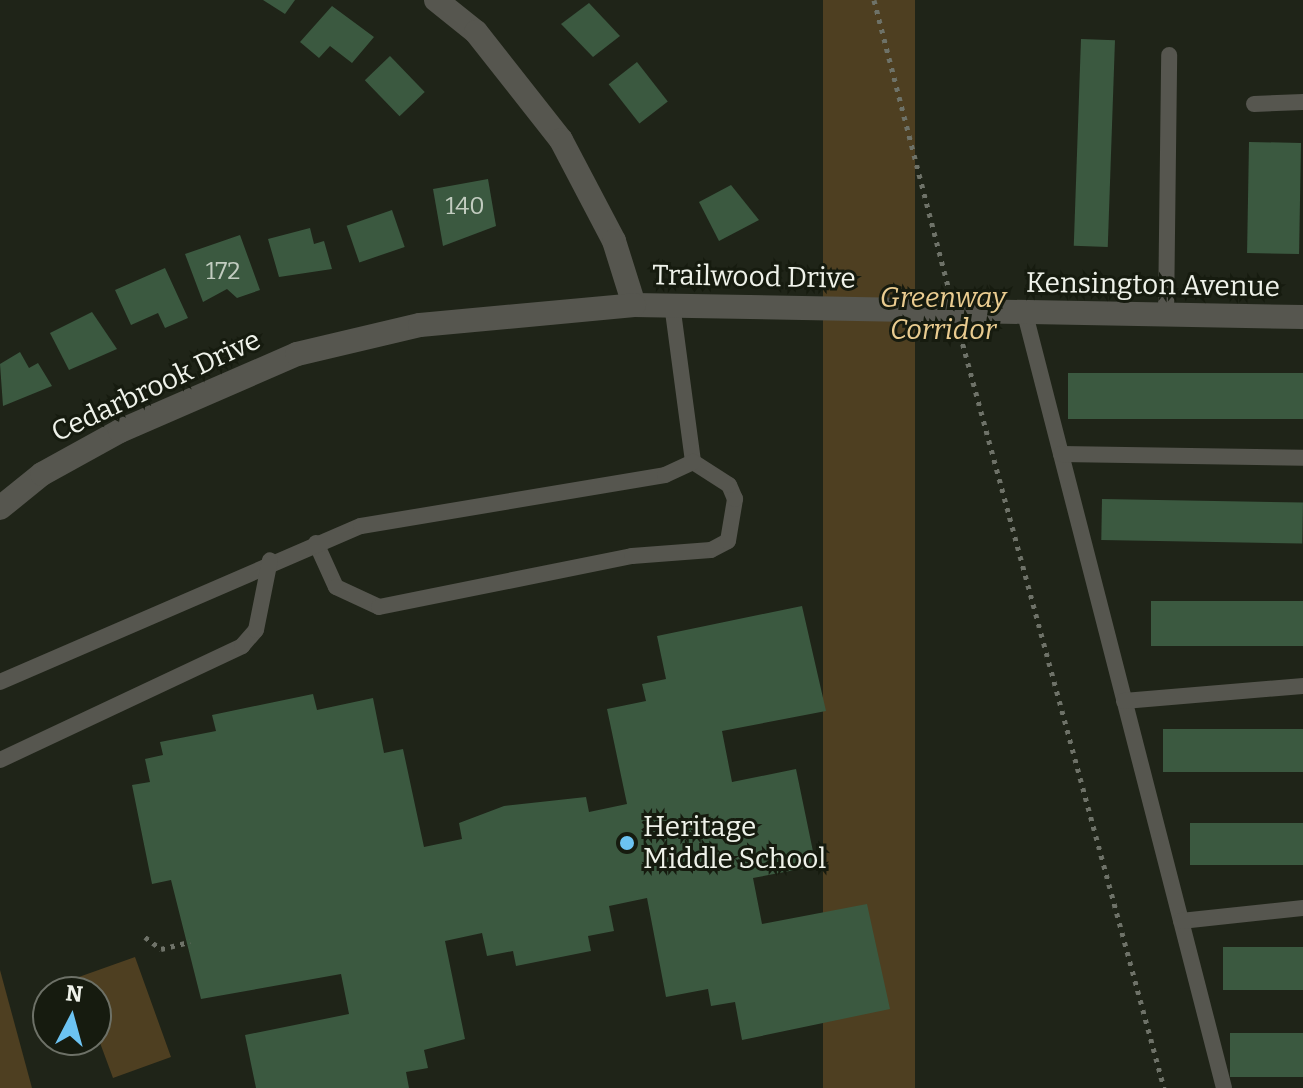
<!DOCTYPE html>
<style>
body{margin:0}
#map{position:relative;width:1303px;height:1088px;overflow:hidden;background:#1f2418;font-family:Bitter,serif}
div>[style]{position:absolute}
[style*='--x']{left:calc(var(--x)*1px);top:calc(var(--y)*1px);width:calc(var(--w)*1px);rotate:calc(var(--a)*1deg)}
.green>*{inset:0;background:#4e3f21;transform-origin:0 0}
.building>*{inset:0;background:#3b5940;transform-origin:0 0}
.path>*{height:5px;margin-top:-2.5px;transform-origin:0;background:repeating-linear-gradient(90deg,#6e7268 0 4px,transparent 0 10px)}
.service>*{height:16px;margin:-8px;padding:0 8px;transform-origin:8px;border-radius:8px;background:#56564f}
.minor>*{height:24px;margin:-12px;padding:0 12px;transform-origin:12px;border-radius:12px;background:#56564f}
.dots>*{width:22px;height:22px;translate:-50% -50%;box-sizing:border-box;border:4px solid #161b0f;border-radius:50%}
span{translate:-50% -50%;white-space:nowrap;text-align:center;line-height:1.15;-webkit-text-stroke:6px #161b0f;paint-order:stroke}
.number-label{font-size:24px;color:#c2ccc0}
.number-label span{-webkit-text-stroke-width:0}
.street-label{font-size:28px;color:#eff2ea}
.park-label{font-size:28px;color:#eacc90;font-style:italic}
.poi-label{font-size:28px;color:#eff2ea}
.left{translate:0 -50%;text-align:left}
.north{position:absolute;left:32px;top:976px;width:80px;height:80px;box-sizing:border-box;background:#161b0f;border:2px solid #6d7167;border-radius:50%;rotate:6deg;font-size:22px;font-weight:700;line-height:32px;text-align:center;color:#eff2ea}
.north::after{content:'';display:block;margin:auto;width:28px;height:36px;background:#6cc3f2;clip-path:polygon(50% 0,100% 100%,50% 72%,0 100%)}
</style>
<div id="map">
<div class="green">
<div style="left:823px;top:0;width:92px;height:1119px"></div>
<div style="clip-path:polygon(135px 957px,171px 1057px,113px 1078px,96px 1032px,96px 992px,81px 992px,76px 978px)"></div>
<div style="clip-path:polygon(0 970px,32px 1088px,0 1088px)"></div>
</div>
<div class="building">
<div style="clip-path:polygon(263px 0,295px 0,285px 14px)"></div>
<div style="clip-path:polygon(589px 3px,620px 36px,593px 57px,561px 24px)"></div>
<div style="clip-path:polygon(332px 6px,374px 37px,352px 63px,330px 46px,319px 58px,300px 42px)"></div>
<div style="left:1081px;top:39px;width:34px;height:207px;rotate:2deg"></div>
<div style="left:390px;top:56px;width:50px;height:35px;rotate:46deg"></div>
<div style="left:637px;top:62px;width:50px;height:36px;rotate:52deg"></div>
<div style="left:1249px;top:142px;width:52px;height:111px;rotate:1deg"></div>
<div style="clip-path:polygon(488px 179px,496px 226px,443px 246px,433px 189px)"></div>
<div style="clip-path:polygon(731px 185px,759px 220px,719px 241px,699px 202px)"></div>
<div style="left:392px;top:210px;width:39px;height:48px;rotate:71deg"></div>
<div style="clip-path:polygon(310px 228px,314px 244px,324px 241px,332px 269px,279px 277px,268px 239px)"></div>
<div style="clip-path:polygon(240px 235px,260px 290px,237px 298px,227px 289px,203px 302px,185px 254px)"></div>
<div style="clip-path:polygon(165px 268px,188px 318px,165px 328px,158px 313px,131px 325px,115px 290px)"></div>
<div style="clip-path:polygon(92px 312px,117px 349px,69px 370px,50px 333px)"></div>
<div style="clip-path:polygon(20px 352px,29px 368px,38px 363px,52px 386px,3px 406px,0 364px)"></div>
<div style="left:1068px;top:373px;width:235px;height:46px"></div>
<div style="left:1102px;top:499px;width:201px;height:41px;rotate:1deg"></div>
<div style="left:1303px;top:601px;width:45px;height:152px;rotate:90deg"></div>
<div style="clip-path:polygon(802px 606px,826px 711px,722px 731px,732px 782px,796px 769px,816px 866px,753px 878px,762px 924px,867px 904px,890px 1009px,742px 1040px,735px 1002px,711px 1006px,708px 989px,666px 997px,647px 898px,609px 906px,614px 931px,588px 936px,591px 951px,516px 966px,513px 951px,487px 956px,482px 933px,445px 941px,465px 1039px,424px 1050px,428px 1068px,406px 1072px,409px 1088px,256px 1088px,245px 1035px,349px 1014px,341px 974px,201px 999px,171px 880px,152px 884px,132px 785px,150px 782px,145px 759px,163px 755px,160px 742px,216px 731px,212px 715px,313px 694px,317px 710px,373px 698px,384px 753px,403px 749px,424px 847px,462px 839px,459px 823px,504px 806px,586px 797px,589px 812px,627px 804px,607px 709px,646px 701px,642px 684px,666px 679px,657px 636px)"></div>
<div style="left:1303px;top:729px;width:43px;height:140px;rotate:90deg"></div>
<div style="left:1303px;top:823px;width:42px;height:113px;rotate:90deg"></div>
<div style="left:1303px;top:947px;width:43px;height:80px;rotate:90deg"></div>
<div style="left:1303px;top:1033px;width:44px;height:73px;rotate:90deg"></div>
</div>
<div class="path">
<div style="--x:874;--y:0;--w:295;--a:75.5"></div>
<div style="--x:960;--y:334;--w:781;--a:74.86"></div>
<div style="--x:145;--y:937;--w:20;--a:37"></div>
<div style="--x:161;--y:949;--w:30;--a:-14"></div>
</div>
<div class="service">
<div style="--x:1254;--y:104;--w:49;--a:-2.3"></div>
<div style="--x:672;--y:304;--w:159;--a:82.4"></div>
<div style="--x:1025;--y:314;--w:799;--a:75.58"></div>
<div style="--x:1166;--y:316;--w:261;--a:-89.3"></div>
<div style="--x:1061;--y:454;--w:242;--a:0.9"></div>
<div style="--x:316;--y:543;--w:48;--a:65.6"></div>
<div style="--x:336;--y:587;--w:47;--a:24.9"></div>
<div style="--x:379;--y:607;--w:258;--a:-11.4"></div>
<div style="--x:632;--y:556;--w:79;--a:-4.3"></div>
<div style="--x:711;--y:550;--w:19;--a:-28"></div>
<div style="--x:728;--y:541;--w:43;--a:-80.5"></div>
<div style="--x:735;--y:499;--w:15;--a:-113"></div>
<div style="--x:729;--y:485;--w:43;--a:-147.4"></div>
<div style="--x:0;--y:682;--w:393;--a:-23.4"></div>
<div style="--x:361;--y:526;--w:308;--a:-9.5"></div>
<div style="--x:665;--y:475;--w:31;--a:-25"></div>
<div style="--x:1124;--y:701;--w:180;--a:-4.8"></div>
<div style="--x:0;--y:760;--w:268;--a:-25.2"></div>
<div style="--x:242;--y:646;--w:21;--a:-49"></div>
<div style="--x:256;--y:630;--w:71;--a:-78.7"></div>
<div style="--x:1181;--y:921;--w:123;--a:-6.1"></div>
</div>
<div class="minor">
<div style="--x:436;--y:0;--w:51;--a:38.7"></div>
<div style="--x:476;--y:32;--w:137;--a:51.8"></div>
<div style="--x:561;--y:140;--w:114;--a:62.3"></div>
<div style="--x:614;--y:241;--w:67;--a:72.6"></div>
<div style="--x:634;--y:305;--w:669;--a:1.03"></div>
<div style="--x:0;--y:508;--w:54;--a:-39"></div>
<div style="--x:42;--y:474;--w:89;--a:-28.9"></div>
<div style="--x:120;--y:431;--w:193;--a:-23.5"></div>
<div style="--x:297;--y:354;--w:126;--a:-13.3"></div>
<div style="--x:420;--y:325;--w:215;--a:-5.3"></div>
</div>
<div class="dots">
<div style="left:627px;top:843px;background:#6cc3f2"></div>
</div>
<div class="number-label">
<span style="left:465px;top:207px">140</span>
<span style="left:223px;top:272px">172</span>
</div>
<div class="street-label">
<span style="left:754px;top:277px;rotate:1deg">Trailwood Drive</span>
<span style="left:1153px;top:285px;rotate:1deg">Kensington Avenue</span>
<span style="left:156px;top:386px;rotate:-25deg">Cedarbrook Drive</span>
</div>
<div class="park-label">
<span style="left:943px;top:314px">Greenway<br>Corridor</span>
</div>
<div class="poi-label">
<span class="left" style="left:643px;top:843px">Heritage<br>Middle School</span>
</div>
<div class="north">N</div>
</div>
